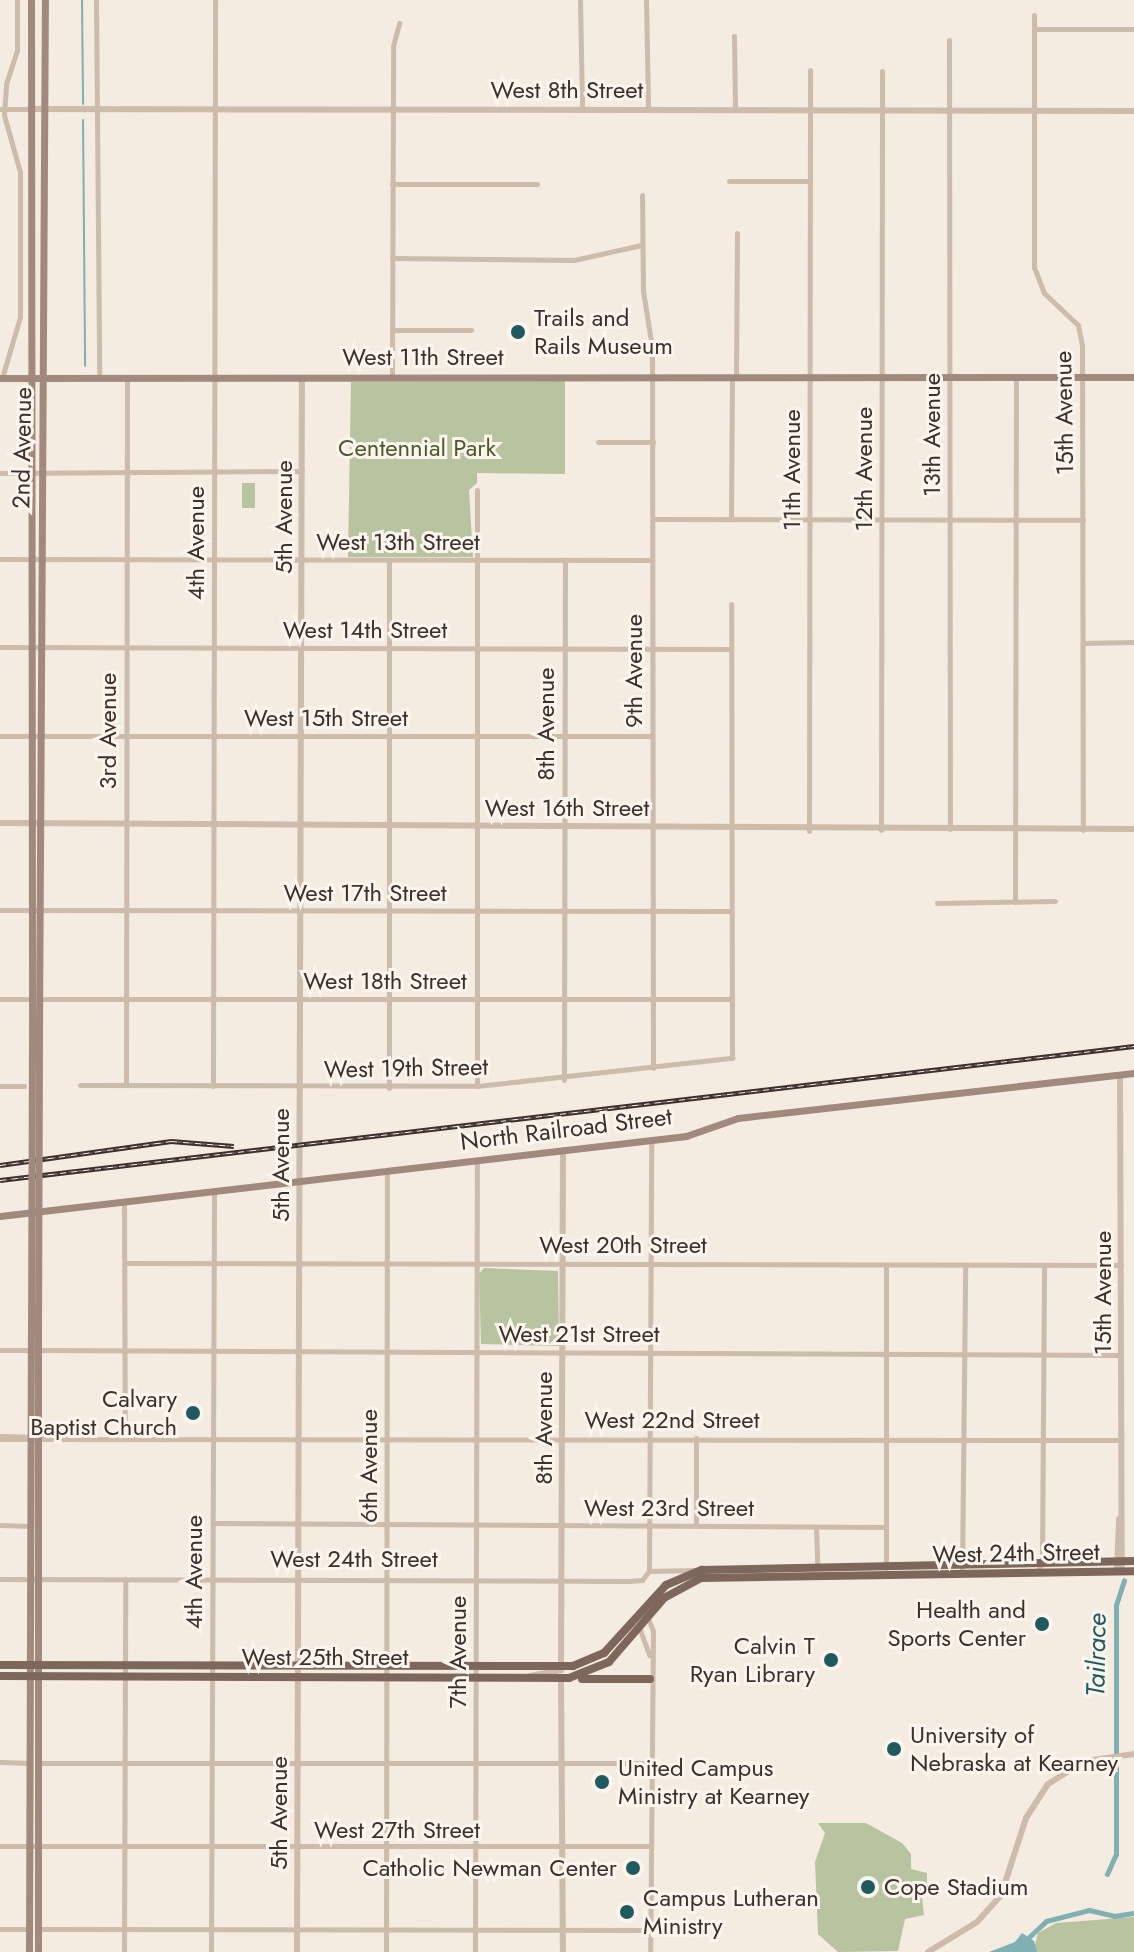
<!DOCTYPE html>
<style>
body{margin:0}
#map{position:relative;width:1134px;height:1952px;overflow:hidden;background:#f4ebe1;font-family:Jost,sans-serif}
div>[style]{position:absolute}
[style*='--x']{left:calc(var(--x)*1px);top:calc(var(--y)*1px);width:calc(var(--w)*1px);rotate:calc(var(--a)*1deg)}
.green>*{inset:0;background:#b8c4a0;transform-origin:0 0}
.water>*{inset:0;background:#7fb0b2}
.stream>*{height:2px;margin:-1px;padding:0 1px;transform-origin:1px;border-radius:1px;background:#7fb0b2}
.canal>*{height:5px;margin:-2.5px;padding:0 2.5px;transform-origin:2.5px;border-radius:2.5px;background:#7fb0b2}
.minor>*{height:5px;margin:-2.5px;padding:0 2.5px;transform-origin:2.5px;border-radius:2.5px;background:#cdbbac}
.tertiary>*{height:6px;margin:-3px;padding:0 3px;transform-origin:3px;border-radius:3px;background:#cdbbac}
.secondary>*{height:7px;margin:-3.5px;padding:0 3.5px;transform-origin:3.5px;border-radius:3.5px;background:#a18a7d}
.primary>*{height:8px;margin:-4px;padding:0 4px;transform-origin:4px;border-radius:4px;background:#7d675c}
.rail>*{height:5px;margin-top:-2.5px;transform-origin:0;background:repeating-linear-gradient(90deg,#fbf5ee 0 6px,#3b302b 0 12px);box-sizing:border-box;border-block:2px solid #3b302b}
.secondary-bridge>*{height:7px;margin:-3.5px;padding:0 3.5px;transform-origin:3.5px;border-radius:3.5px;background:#a18a7d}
.dots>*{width:22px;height:22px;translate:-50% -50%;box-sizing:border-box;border:4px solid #fbf5ee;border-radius:50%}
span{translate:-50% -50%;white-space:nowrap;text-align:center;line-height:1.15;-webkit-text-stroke:6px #fbf5ee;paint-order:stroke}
.street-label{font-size:24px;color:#3b302b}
.poi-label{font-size:24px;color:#3b302b}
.left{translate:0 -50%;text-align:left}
.right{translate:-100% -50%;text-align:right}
.park-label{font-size:24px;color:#4a5a2e}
.water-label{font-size:26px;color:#1f5a5e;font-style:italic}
</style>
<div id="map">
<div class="green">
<div style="clip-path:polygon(565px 381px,565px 474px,477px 473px,477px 483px,469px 490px,473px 557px,348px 557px,351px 382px)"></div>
<div style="left:242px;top:483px;width:13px;height:25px"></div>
<div style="clip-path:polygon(484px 1268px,558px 1271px,559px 1346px,481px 1344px,479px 1274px)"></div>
<div style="clip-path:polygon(818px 1823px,866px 1823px,902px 1843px,911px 1854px,911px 1869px,927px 1873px,927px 1887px,921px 1888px,924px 1915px,905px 1919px,898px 1951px,838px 1952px,818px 1934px,815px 1862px,825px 1833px)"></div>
<div style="clip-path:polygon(1134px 1917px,1134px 1952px,1033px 1952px,1038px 1933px,1056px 1923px)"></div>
</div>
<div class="water">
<div style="clip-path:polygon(1022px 1933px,1034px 1941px,1037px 1952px,989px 1952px,1015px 1942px)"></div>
</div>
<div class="stream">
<div style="--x:82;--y:0;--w:104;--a:89.4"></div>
<div style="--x:83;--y:120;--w:246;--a:89.5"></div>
</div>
<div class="canal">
<div style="--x:1107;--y:1874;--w:22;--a:-66"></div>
<div style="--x:1116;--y:1854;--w:249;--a:-90"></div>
<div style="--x:1116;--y:1605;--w:26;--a:-72"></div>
<div style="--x:1029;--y:1937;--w:23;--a:-43"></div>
<div style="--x:1046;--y:1921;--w:44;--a:-14.3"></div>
<div style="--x:1089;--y:1910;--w:26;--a:13"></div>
<div style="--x:1114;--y:1916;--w:20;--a:-9"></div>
</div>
<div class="minor">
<div style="--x:96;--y:0;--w:378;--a:89.5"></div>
<div style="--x:580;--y:0;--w:108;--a:88.9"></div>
<div style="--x:646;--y:0;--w:108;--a:88.9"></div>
<div style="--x:1034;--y:15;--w:252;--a:90"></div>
<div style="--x:1034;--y:267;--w:28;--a:69"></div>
<div style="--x:1044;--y:293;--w:47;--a:43.3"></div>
<div style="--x:1078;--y:325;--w:21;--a:79"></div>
<div style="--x:1082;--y:346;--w:484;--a:89.9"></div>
<div style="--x:1034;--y:29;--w:100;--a:0"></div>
<div style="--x:734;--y:36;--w:71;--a:89.2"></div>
<div style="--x:949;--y:40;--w:789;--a:89.93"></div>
<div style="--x:0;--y:109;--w:31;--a:0"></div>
<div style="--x:729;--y:181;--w:81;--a:0"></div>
<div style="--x:392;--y:184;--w:145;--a:0"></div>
<div style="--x:642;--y:195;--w:96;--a:89.4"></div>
<div style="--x:643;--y:291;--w:57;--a:80.9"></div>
<div style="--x:652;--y:347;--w:721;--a:89.92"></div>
<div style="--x:392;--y:258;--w:182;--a:0.6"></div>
<div style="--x:574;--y:260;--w:69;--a:-12.6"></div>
<div style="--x:392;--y:330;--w:79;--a:0"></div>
<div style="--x:392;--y:377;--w:331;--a:-89.8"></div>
<div style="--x:393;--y:46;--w:24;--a:-75"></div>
<div style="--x:736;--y:377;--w:144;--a:-89.6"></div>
<div style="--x:2;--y:378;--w:64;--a:-73.6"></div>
<div style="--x:20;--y:317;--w:145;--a:-90"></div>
<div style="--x:20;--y:172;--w:59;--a:-105.7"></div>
<div style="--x:4;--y:115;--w:31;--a:-86"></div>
<div style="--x:6;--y:84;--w:35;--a:-72"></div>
<div style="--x:17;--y:51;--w:51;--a:-90"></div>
<div style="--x:598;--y:442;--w:55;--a:0"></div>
<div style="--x:0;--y:473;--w:302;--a:-0.4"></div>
<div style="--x:477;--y:490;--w:596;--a:90"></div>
<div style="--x:653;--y:519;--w:430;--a:0.1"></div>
<div style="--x:731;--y:519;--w:142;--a:-89.6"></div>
<div style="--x:0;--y:559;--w:652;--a:0.09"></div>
<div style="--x:1083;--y:643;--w:51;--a:-1.1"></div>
<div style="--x:0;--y:647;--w:730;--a:0.16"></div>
<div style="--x:0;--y:736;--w:652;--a:0"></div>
<div style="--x:881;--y:830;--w:759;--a:-89.92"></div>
<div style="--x:809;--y:831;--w:761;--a:-89.92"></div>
<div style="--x:1015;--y:902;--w:525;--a:-89.89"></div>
<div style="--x:937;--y:903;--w:118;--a:-1"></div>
<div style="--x:0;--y:910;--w:731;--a:0.08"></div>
<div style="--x:0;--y:999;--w:32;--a:0"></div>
<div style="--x:39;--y:999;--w:692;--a:0"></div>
<div style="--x:564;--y:1080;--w:520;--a:-89.89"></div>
<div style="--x:80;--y:1085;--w:397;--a:0.1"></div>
<div style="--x:477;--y:1086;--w:257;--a:-6.3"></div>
<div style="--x:732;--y:1058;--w:454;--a:-90.1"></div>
<div style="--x:126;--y:1085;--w:707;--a:-89.92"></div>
<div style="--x:0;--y:1086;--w:24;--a:0"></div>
<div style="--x:213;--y:1086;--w:1086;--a:-89.89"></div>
<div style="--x:389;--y:1088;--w:528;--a:-90"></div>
<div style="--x:124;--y:1203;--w:235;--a:89.8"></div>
<div style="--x:125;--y:1263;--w:996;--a:0.12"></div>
<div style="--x:0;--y:1350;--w:31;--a:0"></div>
<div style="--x:38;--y:1350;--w:1082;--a:0.26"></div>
<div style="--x:0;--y:1436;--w:78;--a:1.5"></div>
<div style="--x:0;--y:1439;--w:1120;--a:0.05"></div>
<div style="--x:213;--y:1523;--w:673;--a:0.34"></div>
<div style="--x:0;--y:1525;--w:31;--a:2"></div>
<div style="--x:696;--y:1525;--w:87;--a:-90"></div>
<div style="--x:816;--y:1527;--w:38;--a:88"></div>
<div style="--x:886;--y:1568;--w:303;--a:-90"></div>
<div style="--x:649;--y:1571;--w:431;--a:-89.7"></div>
<div style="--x:649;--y:1571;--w:47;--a:-1.2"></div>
<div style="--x:1037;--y:1572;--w:10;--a:-61"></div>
<div style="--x:1042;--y:1563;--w:298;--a:-89.6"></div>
<div style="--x:962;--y:1573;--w:308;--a:-89.4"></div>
<div style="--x:0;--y:1579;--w:629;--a:0.18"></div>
<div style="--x:629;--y:1581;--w:13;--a:-4"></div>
<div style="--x:642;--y:1580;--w:11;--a:-52"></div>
<div style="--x:647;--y:1616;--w:16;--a:68"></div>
<div style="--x:653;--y:1631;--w:321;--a:90.5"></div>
<div style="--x:639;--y:1627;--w:30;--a:70"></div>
<div style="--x:0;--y:1762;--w:30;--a:2"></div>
<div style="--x:39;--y:1763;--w:610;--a:0"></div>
<div style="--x:0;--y:1846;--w:650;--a:0"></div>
<div style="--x:0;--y:1929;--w:29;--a:0"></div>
<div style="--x:38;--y:1929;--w:612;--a:0.09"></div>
<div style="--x:124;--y:1952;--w:373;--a:-89.8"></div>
<div style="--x:211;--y:1952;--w:761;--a:-89.77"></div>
<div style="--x:386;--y:1952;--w:781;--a:-89.93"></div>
<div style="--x:475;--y:1952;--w:792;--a:-89.86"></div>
</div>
<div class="tertiary">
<div style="--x:32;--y:109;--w:1102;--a:0.1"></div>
<div style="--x:0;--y:823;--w:1134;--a:0.3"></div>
<div style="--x:1120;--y:1075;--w:496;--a:89.8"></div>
<div style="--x:1117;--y:1572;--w:53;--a:-87.8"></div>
<div style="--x:530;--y:1676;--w:32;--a:-11"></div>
<div style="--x:561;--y:1670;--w:520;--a:-89.78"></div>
<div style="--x:561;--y:1678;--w:274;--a:89.6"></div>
<div style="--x:297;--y:1952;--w:1574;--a:-89.82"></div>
<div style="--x:928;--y:1952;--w:57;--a:-31.5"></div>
<div style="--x:977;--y:1922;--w:36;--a:-48"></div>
<div style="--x:1001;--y:1895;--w:81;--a:-72"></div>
<div style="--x:1026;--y:1818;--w:40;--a:-57.1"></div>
<div style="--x:1048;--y:1784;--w:44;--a:-31.9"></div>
<div style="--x:1085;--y:1761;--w:49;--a:-8.1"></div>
</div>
<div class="secondary">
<div style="--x:31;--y:0;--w:1030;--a:89.94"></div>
<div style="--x:0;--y:378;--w:1134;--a:-0.05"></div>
<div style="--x:39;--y:1030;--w:1030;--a:-89.67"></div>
<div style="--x:0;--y:1216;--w:691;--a:-6.65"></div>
<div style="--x:686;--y:1136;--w:55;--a:-19.1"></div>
<div style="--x:738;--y:1118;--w:399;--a:-6.5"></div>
<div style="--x:29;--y:1952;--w:621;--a:-89.82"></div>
<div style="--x:38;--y:1952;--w:621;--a:-90"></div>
</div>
<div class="primary">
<div style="--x:0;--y:1665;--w:573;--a:0.1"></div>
<div style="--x:573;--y:1666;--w:34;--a:-23"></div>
<div style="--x:604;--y:1653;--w:92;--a:-47.6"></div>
<div style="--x:666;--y:1585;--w:39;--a:-23"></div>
<div style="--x:702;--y:1570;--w:432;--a:-1.2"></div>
<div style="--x:0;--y:1676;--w:569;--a:0.2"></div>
<div style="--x:569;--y:1678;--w:43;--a:-21.8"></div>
<div style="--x:609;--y:1662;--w:84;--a:-49.3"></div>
<div style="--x:664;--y:1598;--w:42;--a:-28.4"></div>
<div style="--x:701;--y:1578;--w:433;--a:-0.9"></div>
<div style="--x:582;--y:1679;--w:68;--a:0"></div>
</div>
<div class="rail">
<div style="--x:0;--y:1165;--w:173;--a:-8"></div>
<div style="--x:171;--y:1141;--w:63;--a:4.5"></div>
<div style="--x:0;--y:1180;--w:1142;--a:-6.74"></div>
</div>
<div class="secondary-bridge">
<div style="--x:31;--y:1331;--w:301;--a:-89.8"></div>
<div style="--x:38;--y:1331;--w:301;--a:-89.8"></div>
</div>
<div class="dots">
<div style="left:518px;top:332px;background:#1f5a5e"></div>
<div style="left:193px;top:1413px;background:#1f5a5e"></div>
<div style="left:1042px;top:1624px;background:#1f5a5e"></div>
<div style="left:831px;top:1660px;background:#1f5a5e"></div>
<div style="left:894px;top:1749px;background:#1f5a5e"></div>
<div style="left:602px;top:1782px;background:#1f5a5e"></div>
<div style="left:633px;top:1868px;background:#1f5a5e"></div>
<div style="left:868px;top:1887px;background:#1f5a5e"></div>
<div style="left:627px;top:1912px;background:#1f5a5e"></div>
</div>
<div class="street-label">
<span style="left:567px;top:90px">West 8th Street</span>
<span style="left:423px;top:357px">West 11th Street</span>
<span style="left:1064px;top:413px;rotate:-91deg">15th Avenue</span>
<span style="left:932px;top:435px;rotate:-90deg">13th Avenue</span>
<span style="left:22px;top:448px;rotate:-89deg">2nd Avenue</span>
<span style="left:864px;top:469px;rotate:-90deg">12th Avenue</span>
<span style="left:792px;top:470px;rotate:-90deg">11th Avenue</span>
<span style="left:284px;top:517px;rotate:-90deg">5th Avenue</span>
<span style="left:398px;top:542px">West 13th Street</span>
<span style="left:196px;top:543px;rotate:-90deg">4th Avenue</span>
<span style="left:365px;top:630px">West 14th Street</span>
<span style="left:634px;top:671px;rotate:-90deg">9th Avenue</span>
<span style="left:326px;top:718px">West 15th Street</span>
<span style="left:546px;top:724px;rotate:-90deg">8th Avenue</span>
<span style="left:108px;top:731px;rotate:-90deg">3rd Avenue</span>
<span style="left:567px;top:808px">West 16th Street</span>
<span style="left:365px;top:893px">West 17th Street</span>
<span style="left:385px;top:981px">West 18th Street</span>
<span style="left:406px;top:1068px;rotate:-1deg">West 19th Street</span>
<span style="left:566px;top:1129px;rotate:-7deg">North Railroad Street</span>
<span style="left:281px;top:1165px;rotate:-90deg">5th Avenue</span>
<span style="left:623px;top:1245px">West 20th Street</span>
<span style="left:1103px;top:1293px;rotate:-90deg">15th Avenue</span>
<span style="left:579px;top:1334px">West 21st Street</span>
<span style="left:672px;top:1420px">West 22nd Street</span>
<span style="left:544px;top:1428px;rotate:-90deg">8th Avenue</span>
<span style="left:369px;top:1466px;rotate:-90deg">6th Avenue</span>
<span style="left:669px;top:1508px">West 23rd Street</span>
<span style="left:1016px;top:1553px;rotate:-1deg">West 24th Street</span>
<span style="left:354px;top:1559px">West 24th Street</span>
<span style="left:194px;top:1572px;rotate:-90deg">4th Avenue</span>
<span style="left:458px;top:1652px;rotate:-90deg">7th Avenue</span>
<span style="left:325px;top:1657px">West 25th Street</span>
<span style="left:279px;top:1813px;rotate:-90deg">5th Avenue</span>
<span style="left:397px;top:1830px">West 27th Street</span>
</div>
<div class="poi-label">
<span class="left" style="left:534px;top:332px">Trails and<br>Rails Museum</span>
<span class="right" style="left:177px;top:1413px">Calvary<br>Baptist Church</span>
<span class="right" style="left:1026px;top:1624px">Health and<br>Sports Center</span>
<span class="right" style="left:815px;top:1660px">Calvin T<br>Ryan Library</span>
<span class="left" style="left:910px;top:1749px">University of<br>Nebraska at Kearney</span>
<span class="left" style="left:618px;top:1782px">United Campus<br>Ministry at Kearney</span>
<span class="right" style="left:617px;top:1868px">Catholic Newman Center</span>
<span class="left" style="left:884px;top:1887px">Cope Stadium</span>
<span class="left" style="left:643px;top:1912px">Campus Lutheran<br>Ministry</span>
</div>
<div class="park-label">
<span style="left:417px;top:448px">Centennial Park</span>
</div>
<div class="water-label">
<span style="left:1097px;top:1655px;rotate:-89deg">Tailrace</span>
</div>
</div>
